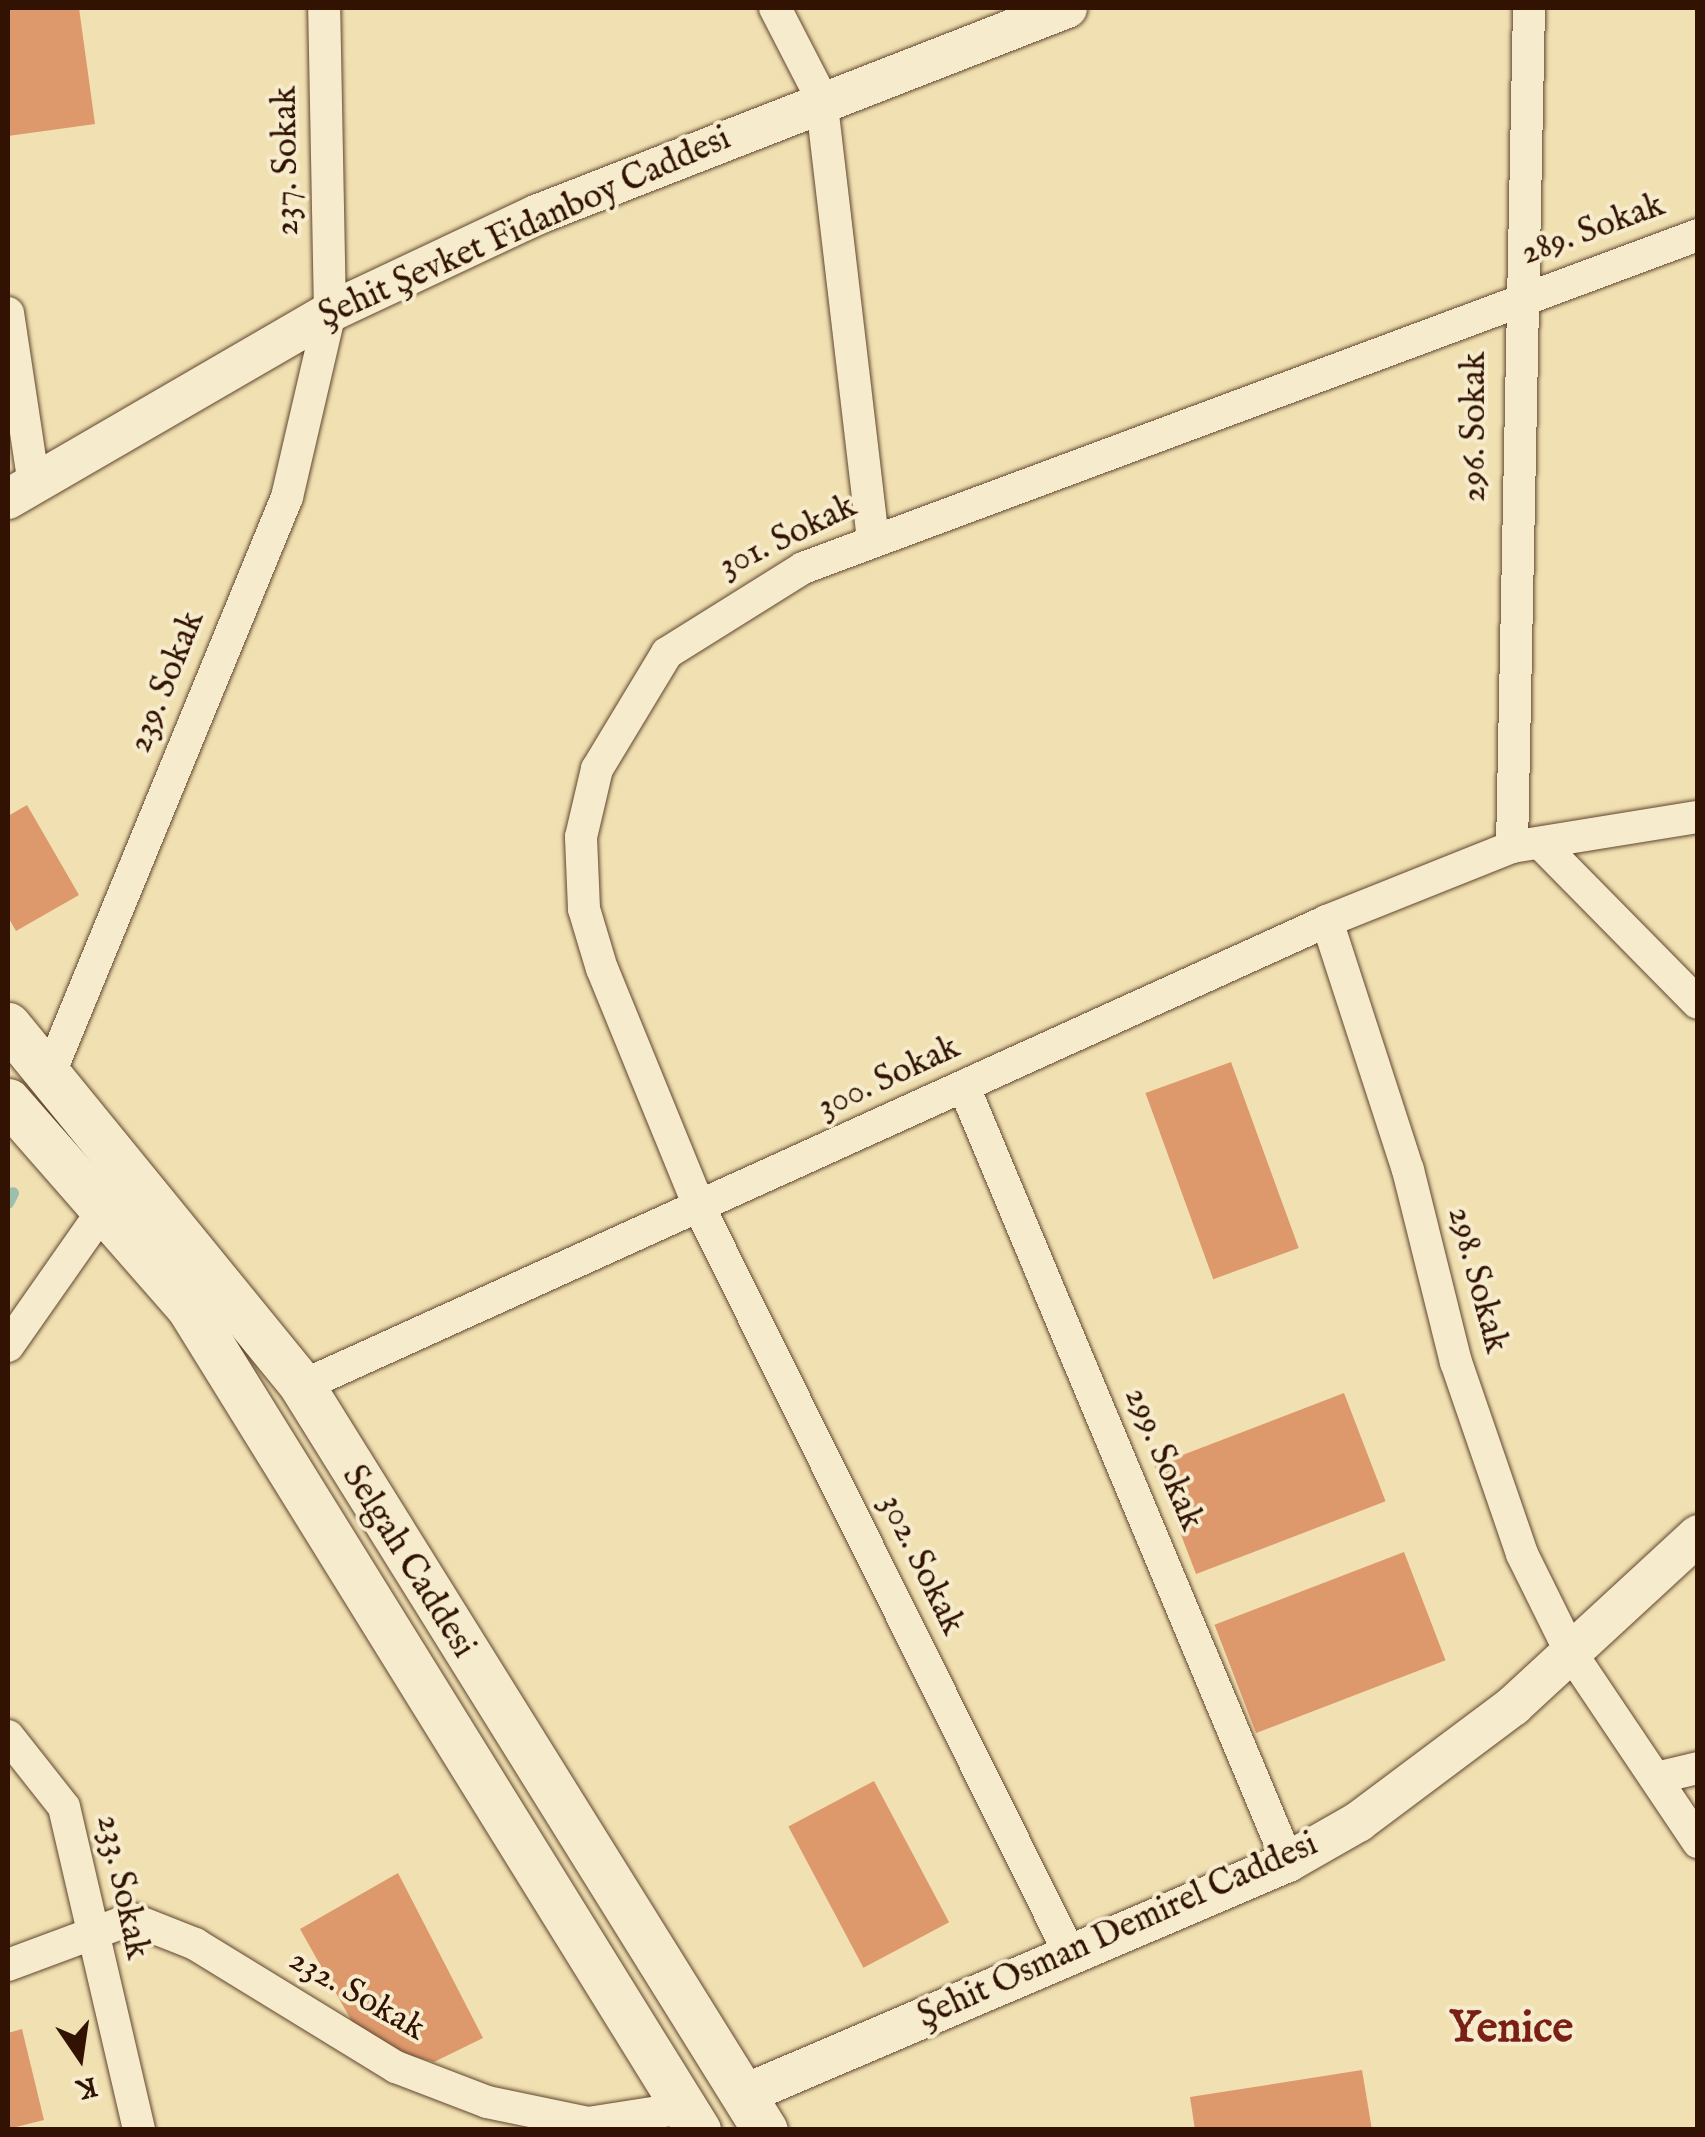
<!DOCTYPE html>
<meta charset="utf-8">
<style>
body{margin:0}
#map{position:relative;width:1705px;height:2137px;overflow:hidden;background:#f1e1b2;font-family:"IM FELL English",serif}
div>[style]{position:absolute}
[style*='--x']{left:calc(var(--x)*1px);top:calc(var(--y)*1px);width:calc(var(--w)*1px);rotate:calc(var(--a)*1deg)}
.stream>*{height:12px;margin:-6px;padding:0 6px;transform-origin:6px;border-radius:6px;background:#9bbead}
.building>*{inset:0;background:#dd986c;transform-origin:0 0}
.roads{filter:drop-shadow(0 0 2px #61462f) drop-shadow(0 0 2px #61462f)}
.minor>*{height:32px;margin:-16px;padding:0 16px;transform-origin:16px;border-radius:16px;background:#f6eccd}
.tertiary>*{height:40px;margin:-20px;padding:0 20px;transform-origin:20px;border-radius:20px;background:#f6eccd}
.secondary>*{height:45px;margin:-22.5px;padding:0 22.5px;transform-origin:22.5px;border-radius:22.5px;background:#f6eccd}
span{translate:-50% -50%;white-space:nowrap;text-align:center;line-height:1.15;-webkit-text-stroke:8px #f6eccd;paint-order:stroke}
.street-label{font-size:35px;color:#311203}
.district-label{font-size:45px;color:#7a1f14;font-weight:700}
.frame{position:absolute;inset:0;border:10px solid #311203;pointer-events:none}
.north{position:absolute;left:30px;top:2007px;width:100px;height:100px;-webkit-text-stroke:8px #f6eccd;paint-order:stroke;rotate:167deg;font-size:28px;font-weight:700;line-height:40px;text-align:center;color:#311203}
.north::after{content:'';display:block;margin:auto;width:35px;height:45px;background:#311203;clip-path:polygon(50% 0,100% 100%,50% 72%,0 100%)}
</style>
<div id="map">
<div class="stream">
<div style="--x:8;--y:1203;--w:11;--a:-63"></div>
</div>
<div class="building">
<div style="clip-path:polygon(8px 8px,79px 8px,95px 124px,8px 136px)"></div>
<div style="clip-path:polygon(27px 805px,79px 895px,16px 931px,8px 917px,8px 816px)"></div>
<div style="left:1231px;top:1062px;width:198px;height:91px;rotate:70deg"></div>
<div style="left:1344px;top:1393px;width:116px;height:203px;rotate:69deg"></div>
<div style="left:1404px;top:1552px;width:116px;height:203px;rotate:69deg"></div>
<div style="left:874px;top:1781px;width:160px;height:97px;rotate:62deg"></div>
<div style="clip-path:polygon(398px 1873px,483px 2038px,434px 2062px,364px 2043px,300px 1929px)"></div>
<div style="clip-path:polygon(22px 2029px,44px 2120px,8px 2129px,8px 2033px)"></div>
<div style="clip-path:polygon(1362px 2070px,1372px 2130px,1195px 2130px,1190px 2097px)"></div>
</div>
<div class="roads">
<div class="minor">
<div style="--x:775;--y:8;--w:100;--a:62.7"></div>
<div style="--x:821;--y:97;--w:444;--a:83.3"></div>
<div style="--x:8;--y:313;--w:173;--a:81.4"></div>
<div style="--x:1541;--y:844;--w:223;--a:45.4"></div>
<div style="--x:1512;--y:847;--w:839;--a:-88.84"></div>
<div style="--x:1327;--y:921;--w:262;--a:72"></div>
<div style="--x:1408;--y:1170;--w:198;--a:76"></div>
<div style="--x:1456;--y:1362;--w:203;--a:71"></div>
<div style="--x:1522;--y:1554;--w:110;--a:63.7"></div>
<div style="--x:1571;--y:1653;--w:228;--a:56.1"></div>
<div style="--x:50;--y:1073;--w:623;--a:-67.63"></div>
<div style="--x:287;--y:497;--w:190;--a:-76.9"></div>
<div style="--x:330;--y:312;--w:304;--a:-91.1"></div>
<div style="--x:964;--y:1087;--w:840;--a:67.31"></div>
<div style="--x:8;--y:1346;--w:167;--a:-55"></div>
<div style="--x:302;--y:1386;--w:1126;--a:-24.4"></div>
<div style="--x:1327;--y:921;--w:199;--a:-21.8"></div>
<div style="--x:1512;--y:847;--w:188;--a:-9.2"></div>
<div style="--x:8;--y:1736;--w:90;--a:51.7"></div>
<div style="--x:64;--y:1807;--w:332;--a:76.9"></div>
<div style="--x:1656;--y:1778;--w:43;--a:-13.4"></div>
<div style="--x:1070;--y:1954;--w:830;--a:-116.41"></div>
<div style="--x:701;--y:1211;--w:261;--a:-112.2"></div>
<div style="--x:602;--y:969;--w:63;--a:-106.7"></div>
<div style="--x:584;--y:909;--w:72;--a:-92.4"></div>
<div style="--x:581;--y:837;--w:70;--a:-76.8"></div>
<div style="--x:597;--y:769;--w:135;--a:-58.9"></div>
<div style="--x:667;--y:653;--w:160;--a:-32"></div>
<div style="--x:803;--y:568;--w:955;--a:-20.41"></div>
<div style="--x:8;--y:1965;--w:132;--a:-20.4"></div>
<div style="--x:132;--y:1919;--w:68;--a:21.6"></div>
<div style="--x:195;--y:1944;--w:236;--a:31.5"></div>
<div style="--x:396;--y:2067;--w:97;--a:21"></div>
<div style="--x:487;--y:2102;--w:103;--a:11.7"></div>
<div style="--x:588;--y:2123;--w:97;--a:-8.9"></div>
</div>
<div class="tertiary">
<div style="--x:8;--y:499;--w:372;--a:-30.1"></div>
<div style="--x:330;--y:312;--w:228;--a:-25.2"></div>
<div style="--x:536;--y:215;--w:570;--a:-21.3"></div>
<div style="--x:743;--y:2095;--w:593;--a:-23.15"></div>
<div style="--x:1288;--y:1862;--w:81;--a:-29.7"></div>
<div style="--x:1358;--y:1822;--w:194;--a:-36.8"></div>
<div style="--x:1513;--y:1706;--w:252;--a:-42.7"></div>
</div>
<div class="secondary">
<div style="--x:8;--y:1025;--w:466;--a:50.8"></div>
<div style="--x:302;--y:1386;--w:876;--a:58.11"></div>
<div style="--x:8;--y:1101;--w:275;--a:48.8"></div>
<div style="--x:189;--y:1308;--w:967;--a:58.23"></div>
</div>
</div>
<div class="street-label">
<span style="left:287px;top:161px;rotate:-91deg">237. Sokak</span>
<span style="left:525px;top:228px;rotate:-24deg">Şehit Şevket Fidanboy Caddesi</span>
<span style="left:1593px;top:230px;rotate:-20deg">289. Sokak</span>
<span style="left:1475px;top:427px;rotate:-90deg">296. Sokak</span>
<span style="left:788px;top:537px;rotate:-26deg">301. Sokak</span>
<span style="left:167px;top:682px;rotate:-68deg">239. Sokak</span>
<span style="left:889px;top:1078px;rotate:-25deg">300. Sokak</span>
<span style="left:1477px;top:1280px;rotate:75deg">298. Sokak</span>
<span style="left:1163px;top:1459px;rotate:67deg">299. Sokak</span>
<span style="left:408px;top:1562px;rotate:58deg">Selgah Caddesi</span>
<span style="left:921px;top:1565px;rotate:64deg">302. Sokak</span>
<span style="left:122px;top:1887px;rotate:78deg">233. Sokak</span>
<span style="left:1118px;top:1931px;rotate:-24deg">Şehit Osman Demirel Caddesi</span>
<span style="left:357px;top:1995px;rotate:30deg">232. Sokak</span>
</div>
<div class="district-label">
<span style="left:1511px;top:2029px">Yenice</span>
</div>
<div class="frame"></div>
<div class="north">K</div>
</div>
